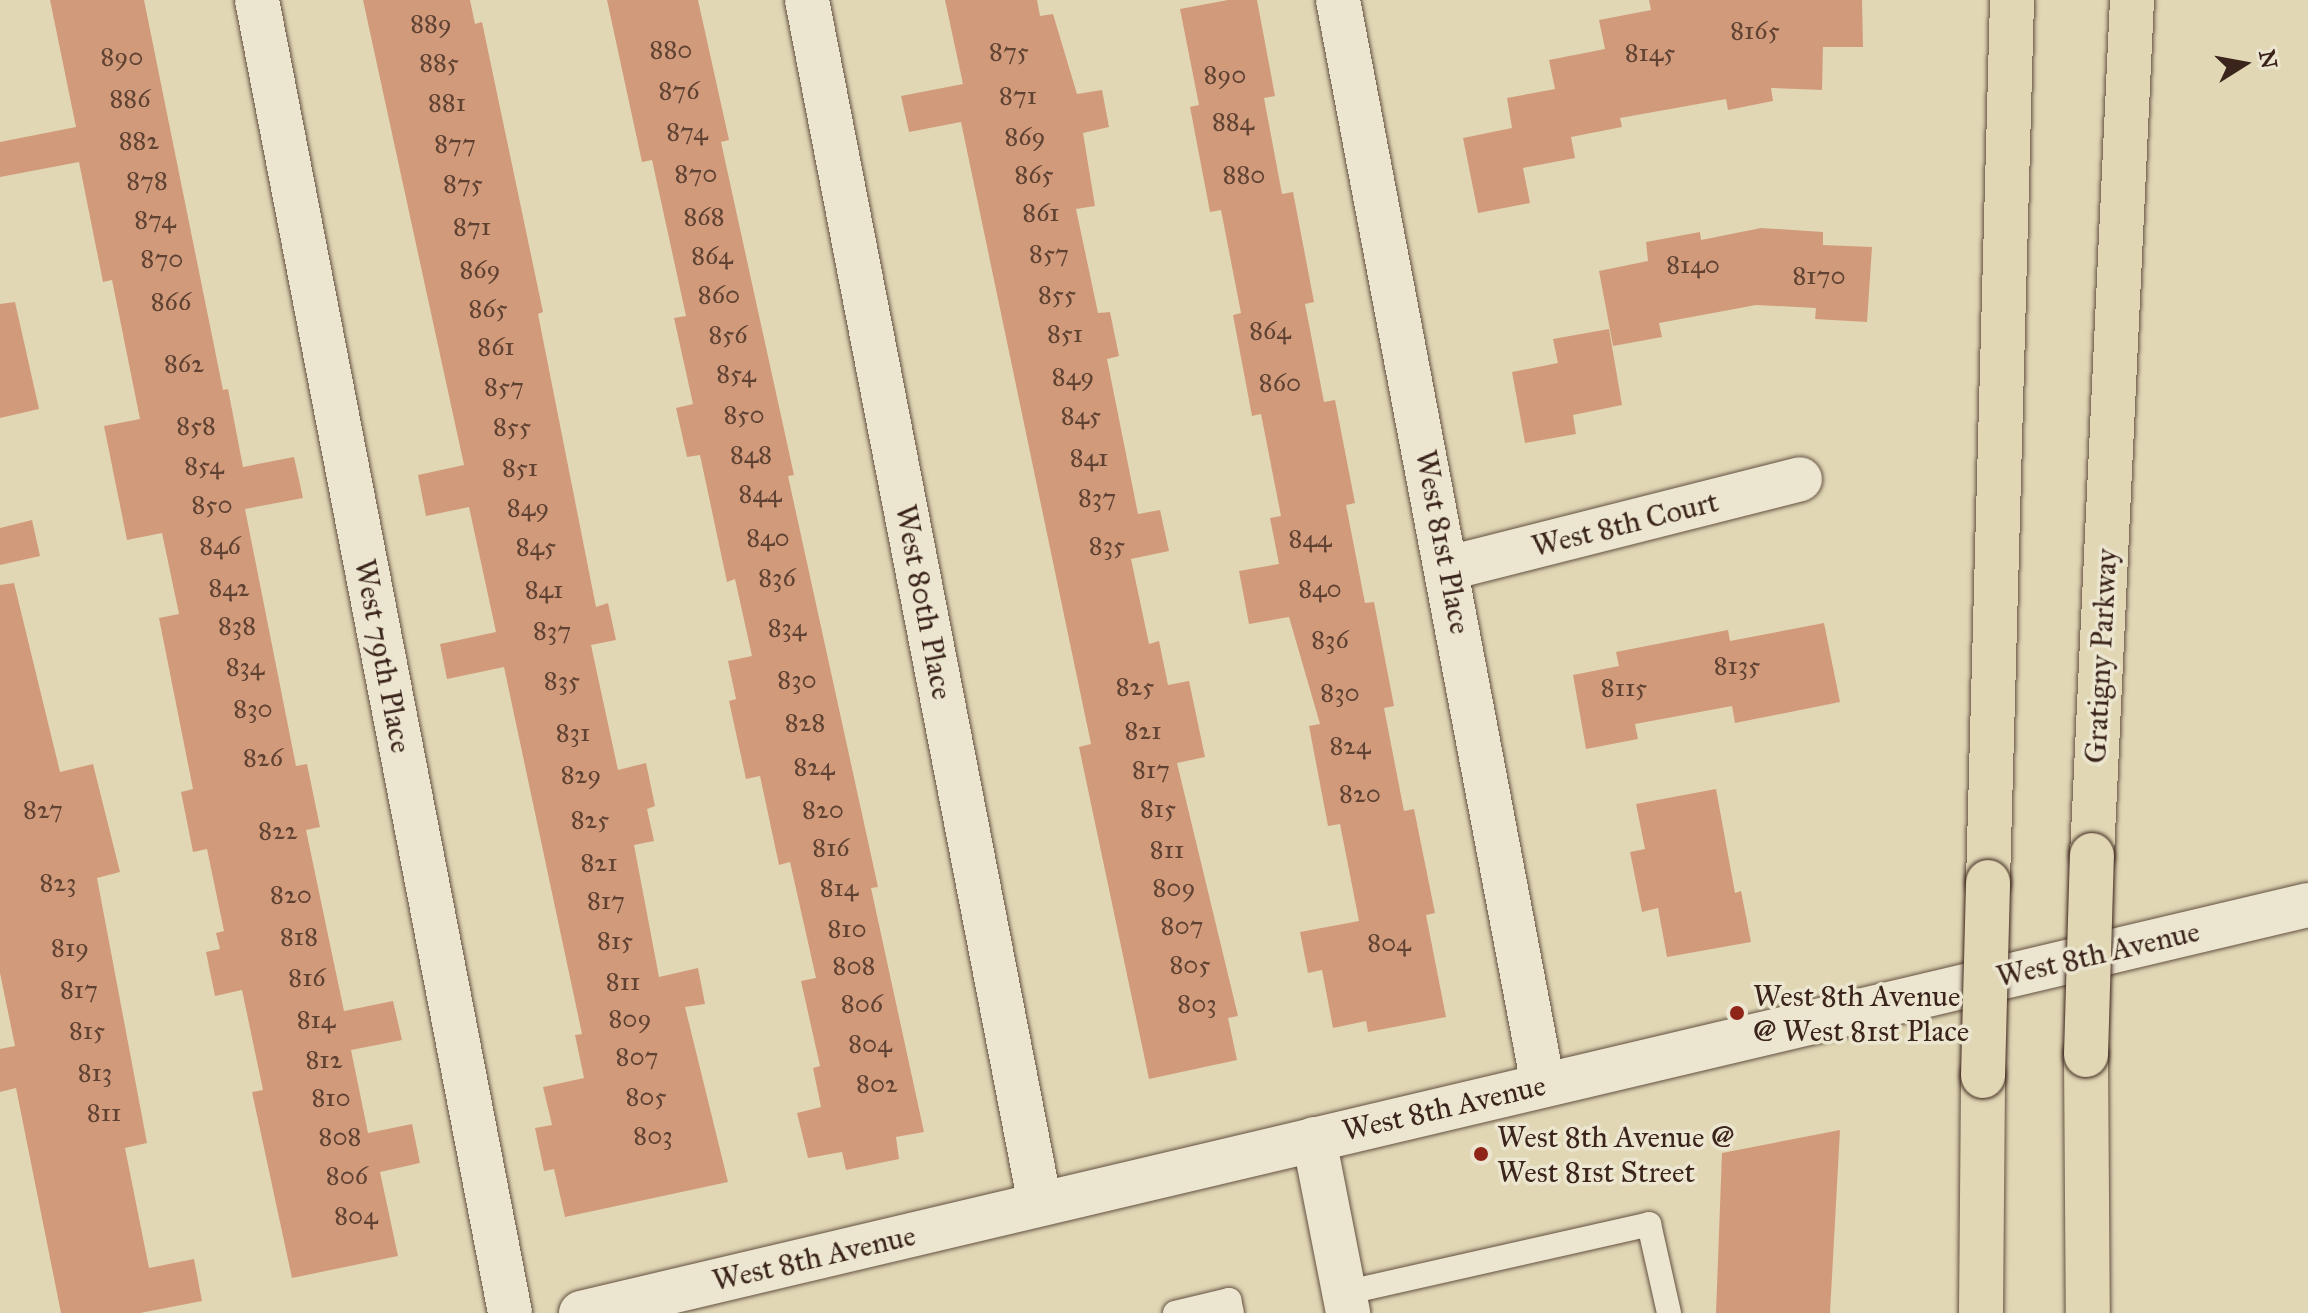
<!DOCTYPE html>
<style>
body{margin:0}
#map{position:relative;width:2308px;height:1313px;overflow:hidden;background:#e1d7b5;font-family:"IM FELL Great Primer",serif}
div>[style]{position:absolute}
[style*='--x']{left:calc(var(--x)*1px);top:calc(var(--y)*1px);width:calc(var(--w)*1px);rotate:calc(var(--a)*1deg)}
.building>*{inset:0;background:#d19b7b}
.roads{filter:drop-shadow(0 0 2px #645142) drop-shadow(0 0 2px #645142)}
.service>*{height:24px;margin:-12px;padding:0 12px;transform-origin:12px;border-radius:12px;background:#ece5cf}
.minor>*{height:44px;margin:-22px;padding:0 22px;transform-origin:22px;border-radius:22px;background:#ece5cf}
.tertiary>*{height:44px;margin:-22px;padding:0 22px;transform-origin:22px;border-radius:22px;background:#ece5cf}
.motorway>*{height:44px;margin:-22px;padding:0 22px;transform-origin:22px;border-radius:22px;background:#e1d7b5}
.bridges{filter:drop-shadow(0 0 2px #3b241b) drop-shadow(0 0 2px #3b241b)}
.motorway-bridge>*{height:44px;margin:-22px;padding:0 22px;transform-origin:22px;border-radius:22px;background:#e1d7b5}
.dots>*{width:22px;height:22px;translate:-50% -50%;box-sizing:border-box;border:4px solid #ece5cf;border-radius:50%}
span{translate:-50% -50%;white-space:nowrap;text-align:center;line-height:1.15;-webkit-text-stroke:7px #ece5cf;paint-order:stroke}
.number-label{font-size:26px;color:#604233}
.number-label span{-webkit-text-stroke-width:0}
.street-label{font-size:30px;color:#3b241b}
.poi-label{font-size:30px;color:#3b241b}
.left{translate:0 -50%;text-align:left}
.north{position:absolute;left:2204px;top:24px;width:80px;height:80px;-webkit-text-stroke:6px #ece5cf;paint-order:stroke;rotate:79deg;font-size:22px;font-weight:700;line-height:32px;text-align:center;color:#3b241b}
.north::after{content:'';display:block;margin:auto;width:28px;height:36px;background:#3b241b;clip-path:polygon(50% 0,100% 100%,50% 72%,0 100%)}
</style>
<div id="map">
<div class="building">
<div style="clip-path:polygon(50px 0,144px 0,223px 390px,228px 389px,243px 467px,294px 457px,303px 498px,245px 509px,296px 766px,307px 764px,320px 827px,306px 830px,344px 1011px,393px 1001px,402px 1040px,351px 1050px,368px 1133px,412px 1124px,420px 1163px,380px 1172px,398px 1256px,292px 1278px,252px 1092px,263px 1090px,242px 990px,215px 996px,206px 952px,220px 949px,216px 933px,224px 931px,207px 849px,193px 852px,181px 792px,193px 789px,159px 618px,179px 614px,162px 533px,127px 540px,104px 426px,140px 419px,112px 280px,103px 282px,79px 162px,0 177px,0 142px,76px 127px)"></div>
<div style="clip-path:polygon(363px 0,470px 0,475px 24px,482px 22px,543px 312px,538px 314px,596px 607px,608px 603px,616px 640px,591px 645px,618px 770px,646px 763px,655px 806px,647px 809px,654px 841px,634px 845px,659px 977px,698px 968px,705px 1004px,685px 1007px,728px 1182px,565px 1217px,554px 1169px,544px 1171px,535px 1128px,552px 1125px,543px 1087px,584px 1078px,575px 1035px,582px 1034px,504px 667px,447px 679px,440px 644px,496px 632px,469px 507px,426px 516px,418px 475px,464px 465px)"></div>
<div style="clip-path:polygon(607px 0,698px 0,729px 140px,721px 142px,794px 475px,788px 476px,878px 887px,871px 888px,924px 1132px,896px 1137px,899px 1159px,846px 1170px,842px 1152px,808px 1158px,797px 1113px,821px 1107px,813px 1068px,820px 1066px,801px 981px,816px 978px,790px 862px,779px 865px,760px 776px,746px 779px,729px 701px,736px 699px,728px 661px,752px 656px,735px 579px,727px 582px,700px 455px,687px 457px,676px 408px,693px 404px,674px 318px,686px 316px,652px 160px,642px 162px)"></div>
<div style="clip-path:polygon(945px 0,1037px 0,1040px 16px,1053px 14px,1077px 94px,1102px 90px,1109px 127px,1083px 133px,1095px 206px,1076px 209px,1098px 313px,1110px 312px,1119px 356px,1107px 359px,1138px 514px,1160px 510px,1169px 551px,1131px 559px,1149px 644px,1159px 641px,1168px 685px,1189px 681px,1205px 757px,1177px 763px,1238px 1016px,1228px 1018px,1237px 1060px,1149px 1079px,1079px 747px,1091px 744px,961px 122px,909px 132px,901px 96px,963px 84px)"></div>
<div style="clip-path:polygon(1228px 0,1257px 0,1275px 96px,1264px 98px,1282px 194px,1293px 192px,1314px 302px,1305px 304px,1324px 402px,1335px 400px,1355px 503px,1346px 505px,1365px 603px,1374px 602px,1394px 706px,1384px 708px,1404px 811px,1414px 809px,1435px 913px,1426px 915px,1446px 1017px,1368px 1032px,1366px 1021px,1333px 1028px,1322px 970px,1308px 973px,1300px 932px,1359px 921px,1340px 824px,1328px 826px,1309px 726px,1320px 724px,1289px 617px,1249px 624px,1239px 571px,1279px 564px,1270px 518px,1281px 516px,1261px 414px,1252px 416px,1233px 315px,1241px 313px,1221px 210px,1210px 212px,1190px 107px,1199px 105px,1180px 9px)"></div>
<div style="clip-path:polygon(1649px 0,1862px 0,1863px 47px,1823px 47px,1822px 90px,1771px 88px,1773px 101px,1728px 110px,1726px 99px,1620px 118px,1622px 127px,1571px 137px,1575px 158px,1523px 168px,1530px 203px,1478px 213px,1463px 138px,1512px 128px,1507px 98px,1555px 89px,1549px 60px,1605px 49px,1599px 20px,1651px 10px)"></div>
<div style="clip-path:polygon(1761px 228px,1823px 232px,1823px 245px,1872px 247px,1867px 322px,1815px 319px,1816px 308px,1756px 305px,1659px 323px,1662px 337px,1613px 346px,1599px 271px,1648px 261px,1646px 242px,1700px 232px,1701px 240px)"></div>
<div style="clip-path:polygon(15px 302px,39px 409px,0 418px,0 304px)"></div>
<div style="clip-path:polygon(1609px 329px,1622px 405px,1573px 415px,1576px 434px,1525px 443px,1512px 372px,1558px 363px,1553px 339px)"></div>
<div style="clip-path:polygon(32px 520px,40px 556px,0 565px,0 528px)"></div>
<div style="clip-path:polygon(14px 583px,60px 772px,93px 764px,120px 872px,97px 878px,147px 1143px,125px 1148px,149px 1268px,194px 1259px,202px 1301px,140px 1313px,61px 1313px,16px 1088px,0 1092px,0 1049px,15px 1046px,0 973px,0 585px)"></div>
<div style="clip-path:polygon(1824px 623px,1840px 702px,1735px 723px,1732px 706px,1635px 724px,1638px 739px,1586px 749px,1573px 675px,1619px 666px,1616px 652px,1728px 630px,1730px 641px)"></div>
<div style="clip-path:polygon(1716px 789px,1735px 893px,1741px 891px,1751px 942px,1667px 957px,1658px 908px,1642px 912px,1630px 852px,1645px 849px,1636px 804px)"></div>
<div style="clip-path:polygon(1840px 1130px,1830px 1313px,1716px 1313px,1722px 1153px)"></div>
</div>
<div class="roads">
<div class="service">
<div style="--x:1344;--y:1293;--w:313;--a:-12.7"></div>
<div style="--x:1649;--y:1224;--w:91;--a:77.3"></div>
<div style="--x:1175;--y:1313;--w:56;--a:-13.5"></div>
<div style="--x:1229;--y:1300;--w:13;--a:77"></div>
</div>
<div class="minor">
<div style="--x:257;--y:0;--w:1337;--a:79.09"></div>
<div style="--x:807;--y:0;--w:1226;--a:79.05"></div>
<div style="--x:1338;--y:0;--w:1104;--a:79.3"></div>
<div style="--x:1449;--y:568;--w:362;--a:-14.2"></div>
</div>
<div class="tertiary">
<div style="--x:1314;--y:1139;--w:177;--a:78.9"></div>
<div style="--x:581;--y:1313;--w:1775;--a:-13.29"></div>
</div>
<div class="motorway">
<div style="--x:2092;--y:855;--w:856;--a:-87.32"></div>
<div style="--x:1988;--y:882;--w:882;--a:-88.44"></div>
<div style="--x:2086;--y:1055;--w:258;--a:89.6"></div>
<div style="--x:1981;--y:1313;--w:237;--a:-89.5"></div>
</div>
</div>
<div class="bridges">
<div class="motorway-bridge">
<div style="--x:2086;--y:1055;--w:200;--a:-88.3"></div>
<div style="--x:1983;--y:1076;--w:194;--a:-88.5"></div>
</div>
</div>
<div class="dots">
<div style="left:1737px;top:1013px;background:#8f2418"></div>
<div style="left:1481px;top:1154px;background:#8f2418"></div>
</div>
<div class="number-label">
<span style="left:431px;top:24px">889</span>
<span style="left:1755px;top:31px">8165</span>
<span style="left:671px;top:50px">880</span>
<span style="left:1009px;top:52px">875</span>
<span style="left:1650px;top:53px">8145</span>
<span style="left:122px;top:57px">890</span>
<span style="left:439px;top:63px">885</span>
<span style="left:1225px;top:75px">890</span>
<span style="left:679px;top:91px">876</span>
<span style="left:1018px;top:96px">871</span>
<span style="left:130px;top:99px">886</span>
<span style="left:447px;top:103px">881</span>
<span style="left:1233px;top:122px">884</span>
<span style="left:687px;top:132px">874</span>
<span style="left:1025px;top:137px">869</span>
<span style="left:139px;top:141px">882</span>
<span style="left:455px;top:144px">877</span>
<span style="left:696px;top:174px">870</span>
<span style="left:1034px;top:175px">865</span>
<span style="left:1244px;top:175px">880</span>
<span style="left:147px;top:181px">878</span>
<span style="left:463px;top:184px">875</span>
<span style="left:1041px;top:213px">861</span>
<span style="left:704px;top:217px">868</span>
<span style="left:155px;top:220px">874</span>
<span style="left:472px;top:227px">871</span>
<span style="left:1049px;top:254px">857</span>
<span style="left:712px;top:256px">864</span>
<span style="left:162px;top:259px">870</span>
<span style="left:1693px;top:265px">8140</span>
<span style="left:480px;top:270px">869</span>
<span style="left:1819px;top:276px">8170</span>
<span style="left:719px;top:295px">860</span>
<span style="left:1057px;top:295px">855</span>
<span style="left:171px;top:302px">866</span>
<span style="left:488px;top:309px">865</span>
<span style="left:1270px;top:331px">864</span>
<span style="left:1065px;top:334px">851</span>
<span style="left:728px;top:335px">856</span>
<span style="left:496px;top:347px">861</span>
<span style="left:184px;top:364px">862</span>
<span style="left:736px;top:374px">854</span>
<span style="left:1073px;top:377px">849</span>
<span style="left:1280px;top:383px">860</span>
<span style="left:504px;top:387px">857</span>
<span style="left:744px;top:415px">850</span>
<span style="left:1081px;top:416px">845</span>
<span style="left:196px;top:426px">858</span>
<span style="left:512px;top:427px">855</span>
<span style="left:751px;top:455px">848</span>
<span style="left:1089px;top:458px">841</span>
<span style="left:204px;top:466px">854</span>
<span style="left:520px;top:468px">851</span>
<span style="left:760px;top:494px">844</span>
<span style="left:1097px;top:498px">837</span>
<span style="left:212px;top:505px">850</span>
<span style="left:528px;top:508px">849</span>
<span style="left:768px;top:538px">840</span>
<span style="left:1310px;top:539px">844</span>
<span style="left:220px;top:546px">846</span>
<span style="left:1107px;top:546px">835</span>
<span style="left:536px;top:547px">845</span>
<span style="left:777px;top:578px">836</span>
<span style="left:229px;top:588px">842</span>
<span style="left:1320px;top:589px">840</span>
<span style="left:544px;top:590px">841</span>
<span style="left:237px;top:626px">838</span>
<span style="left:787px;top:628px">834</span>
<span style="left:552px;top:631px">837</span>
<span style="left:1330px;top:640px">836</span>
<span style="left:1737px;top:666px">8135</span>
<span style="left:245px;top:667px">834</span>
<span style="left:797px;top:680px">830</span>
<span style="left:562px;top:681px">835</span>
<span style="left:1135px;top:687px">825</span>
<span style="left:1624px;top:688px">8115</span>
<span style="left:1340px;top:693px">830</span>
<span style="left:253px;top:709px">830</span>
<span style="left:805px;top:723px">828</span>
<span style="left:1143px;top:731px">821</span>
<span style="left:573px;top:733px">831</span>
<span style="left:1350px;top:746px">824</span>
<span style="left:263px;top:758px">826</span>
<span style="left:814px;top:767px">824</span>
<span style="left:1151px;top:770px">817</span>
<span style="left:581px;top:775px">829</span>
<span style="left:1360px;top:794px">820</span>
<span style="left:1158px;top:809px">815</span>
<span style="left:43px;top:810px">827</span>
<span style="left:823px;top:810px">820</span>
<span style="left:590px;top:820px">825</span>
<span style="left:278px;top:831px">822</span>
<span style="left:831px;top:848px">816</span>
<span style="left:1167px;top:850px">811</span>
<span style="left:599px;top:863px">821</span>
<span style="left:58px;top:883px">823</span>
<span style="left:839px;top:888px">814</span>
<span style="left:1174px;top:888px">809</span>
<span style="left:291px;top:895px">820</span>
<span style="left:606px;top:901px">817</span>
<span style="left:1182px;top:926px">807</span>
<span style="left:847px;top:929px">810</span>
<span style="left:299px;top:937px">818</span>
<span style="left:615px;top:941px">815</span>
<span style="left:1389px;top:943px">804</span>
<span style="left:70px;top:948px">819</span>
<span style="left:1190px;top:965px">805</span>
<span style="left:854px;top:966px">808</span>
<span style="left:307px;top:978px">816</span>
<span style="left:623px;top:982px">811</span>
<span style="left:79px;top:990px">817</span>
<span style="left:862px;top:1004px">806</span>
<span style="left:1197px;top:1004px">803</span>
<span style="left:630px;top:1019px">809</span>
<span style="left:316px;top:1020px">814</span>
<span style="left:87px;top:1031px">815</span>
<span style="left:870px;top:1044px">804</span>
<span style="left:637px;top:1057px">807</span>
<span style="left:324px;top:1060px">812</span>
<span style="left:95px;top:1073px">813</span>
<span style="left:877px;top:1084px">802</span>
<span style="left:646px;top:1097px">805</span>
<span style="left:331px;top:1098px">810</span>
<span style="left:104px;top:1113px">811</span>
<span style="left:653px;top:1136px">803</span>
<span style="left:340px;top:1137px">808</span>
<span style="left:347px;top:1176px">806</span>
<span style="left:356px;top:1216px">804</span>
</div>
<div class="street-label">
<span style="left:1625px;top:524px;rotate:-14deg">West 8th Court</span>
<span style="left:1443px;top:542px;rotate:79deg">West 81st Place</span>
<span style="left:924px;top:602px;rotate:79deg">West 80th Place</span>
<span style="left:383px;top:656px;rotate:79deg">West 79th Place</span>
<span style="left:2101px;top:656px;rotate:-87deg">Gratigny Parkway</span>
<span style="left:2098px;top:954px;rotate:-13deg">West 8th Avenue</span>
<span style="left:1444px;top:1108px;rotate:-13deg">West 8th Avenue</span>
<span style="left:814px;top:1258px;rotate:-13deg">West 8th Avenue</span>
</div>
<div class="poi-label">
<span class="left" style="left:1753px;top:1013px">West 8th Avenue<br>@ West 81st Place</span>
<span class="left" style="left:1497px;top:1154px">West 8th Avenue @<br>West 81st Street</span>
</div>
<div class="north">N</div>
</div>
